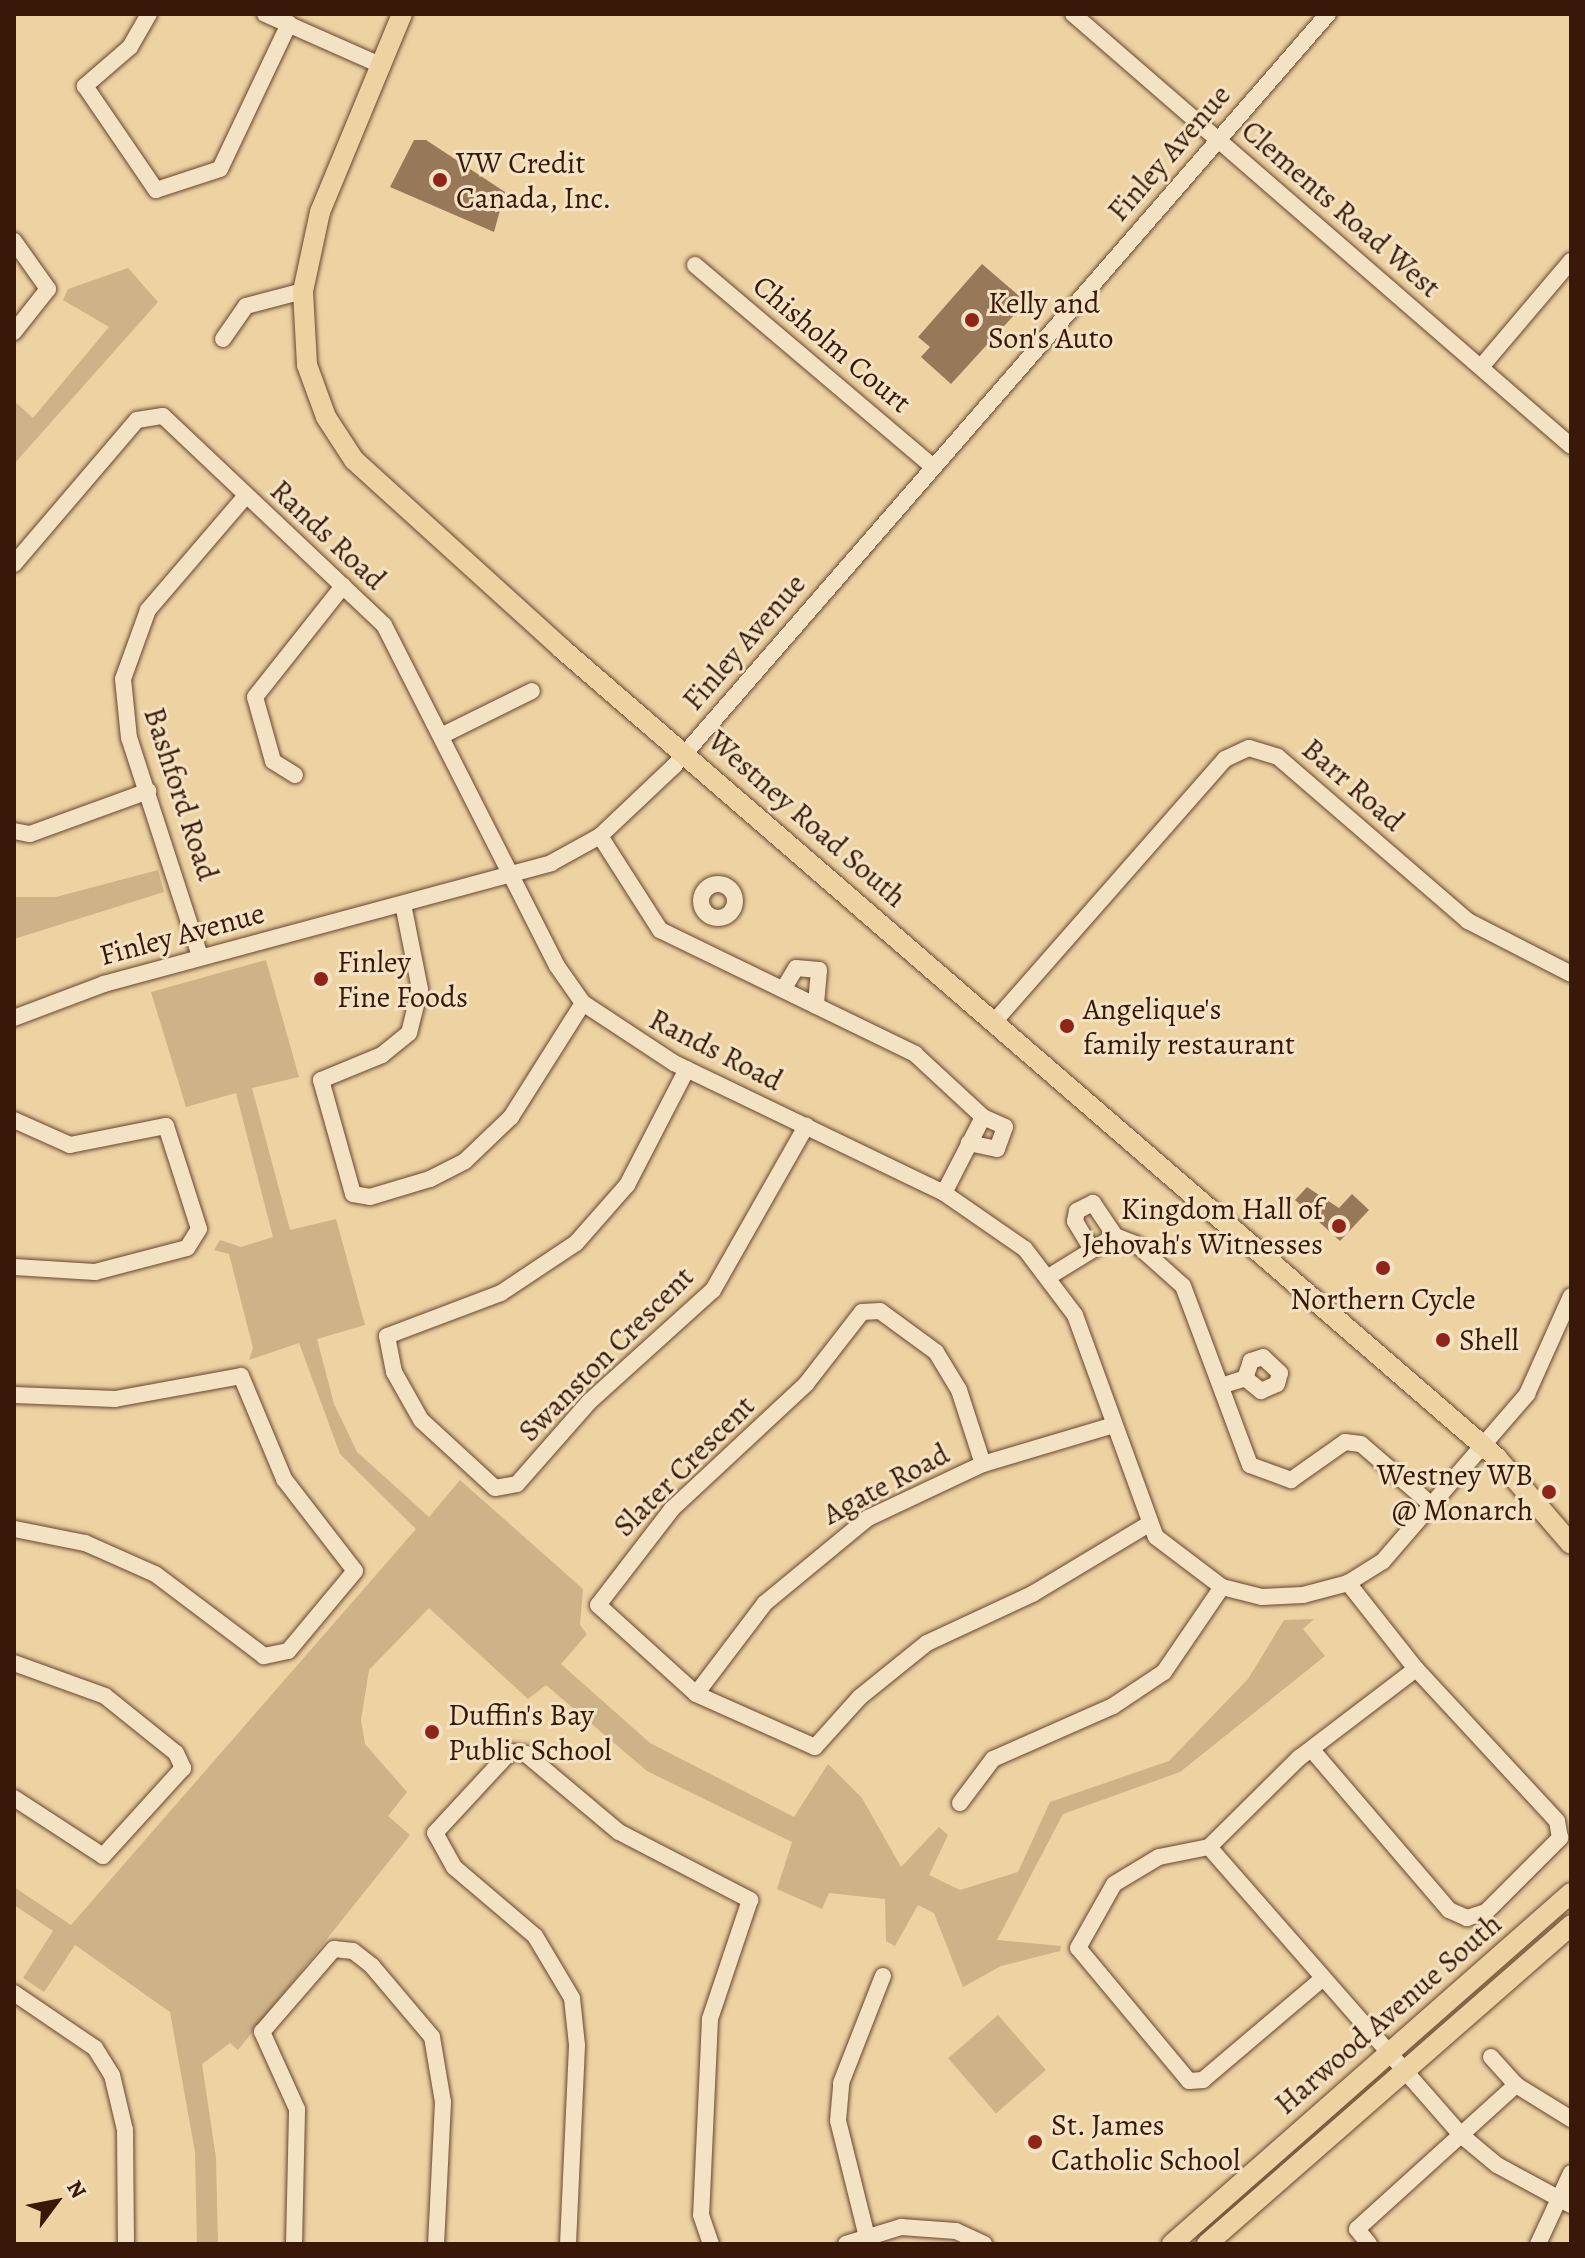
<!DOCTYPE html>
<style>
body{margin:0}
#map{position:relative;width:1585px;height:2258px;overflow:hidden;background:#edd2a2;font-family:Alegreya,serif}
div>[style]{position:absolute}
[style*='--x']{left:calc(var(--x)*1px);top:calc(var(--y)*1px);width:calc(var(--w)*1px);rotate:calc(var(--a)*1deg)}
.green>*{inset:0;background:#ceb288;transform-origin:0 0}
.building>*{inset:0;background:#977959}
.roads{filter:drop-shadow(0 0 2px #66462f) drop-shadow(0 0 2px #66462f)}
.minor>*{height:16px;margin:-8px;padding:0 8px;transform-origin:8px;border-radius:8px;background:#f3e2c3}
.minor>.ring{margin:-8px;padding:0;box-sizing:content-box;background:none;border:16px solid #f3e2c3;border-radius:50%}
.major>*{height:20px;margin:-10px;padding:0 10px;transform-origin:10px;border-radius:10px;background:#edd2a2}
.dots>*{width:22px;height:22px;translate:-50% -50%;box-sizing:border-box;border:4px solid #f3e2c3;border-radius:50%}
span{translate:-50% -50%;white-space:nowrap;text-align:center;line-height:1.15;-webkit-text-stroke:6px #f3e2c3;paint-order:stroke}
.street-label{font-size:30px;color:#391809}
.poi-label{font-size:30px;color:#391809}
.left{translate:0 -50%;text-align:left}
.right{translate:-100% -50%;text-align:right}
.frame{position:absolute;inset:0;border:16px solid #391809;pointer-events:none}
.north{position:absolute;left:16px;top:2162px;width:80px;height:80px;-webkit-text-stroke:6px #f3e2c3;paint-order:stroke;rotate:58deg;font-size:22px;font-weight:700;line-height:32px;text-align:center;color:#391809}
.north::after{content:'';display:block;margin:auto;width:28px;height:36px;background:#391809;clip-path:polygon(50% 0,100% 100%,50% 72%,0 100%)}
</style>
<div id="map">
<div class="green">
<div style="clip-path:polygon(128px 268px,158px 302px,14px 464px,14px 401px,33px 418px,109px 327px,63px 300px,68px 289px)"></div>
<div style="clip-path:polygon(158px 870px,164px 892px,14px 939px,14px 897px,56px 897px)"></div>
<div style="clip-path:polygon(266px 960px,299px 1077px,252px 1088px,290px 1230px,336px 1219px,365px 1325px,317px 1339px,334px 1404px,357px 1452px,429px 1517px,460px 1480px,583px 1589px,580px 1625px,587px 1634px,561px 1664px,650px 1743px,794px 1817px,828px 1764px,862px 1798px,901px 1867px,939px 1827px,948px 1835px,929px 1875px,960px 1890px,1018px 1872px,1050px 1802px,1169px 1761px,1248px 1679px,1284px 1620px,1314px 1619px,1303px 1629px,1325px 1656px,1180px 1772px,1063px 1814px,997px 1940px,1061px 1946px,1060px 1951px,1001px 1966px,963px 1987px,934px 1913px,918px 1905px,895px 1946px,886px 1941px,885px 1899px,829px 1893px,822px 1909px,777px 1889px,792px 1842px,647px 1771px,546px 1685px,528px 1699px,429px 1608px,369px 1670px,361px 1720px,365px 1744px,407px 1792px,388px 1816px,410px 1835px,238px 2050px,230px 2043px,202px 2064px,216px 2158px,218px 2244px,197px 2244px,195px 2152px,170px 2012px,75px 1945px,44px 1992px,23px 1978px,53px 1931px,14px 1905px,14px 1887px,71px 1925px,416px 1529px,340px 1454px,299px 1343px,249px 1360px,253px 1348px,229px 1254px,214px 1250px,220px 1240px,241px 1247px,273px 1237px,236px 1093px,186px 1107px,151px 992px)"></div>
<div style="left:998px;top:2015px;width:73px;height:66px;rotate:49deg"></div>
</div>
<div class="building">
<div style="clip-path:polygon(414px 140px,426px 140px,505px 192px,494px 232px,390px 187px)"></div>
<div style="clip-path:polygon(982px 264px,1026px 302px,951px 384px,921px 357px,930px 347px,918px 337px)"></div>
<div style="clip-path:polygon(1307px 1187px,1339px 1208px,1352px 1194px,1369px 1210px,1340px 1241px,1295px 1200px)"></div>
</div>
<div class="roads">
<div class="minor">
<div style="--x:149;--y:14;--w:38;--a:120"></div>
<div style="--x:130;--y:47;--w:60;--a:139.1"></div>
<div style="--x:85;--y:86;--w:126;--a:55.7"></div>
<div style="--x:156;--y:190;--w:67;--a:-18.2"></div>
<div style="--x:220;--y:169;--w:161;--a:-64.6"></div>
<div style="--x:265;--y:14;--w:126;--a:23.9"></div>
<div style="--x:1073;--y:14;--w:659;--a:40.94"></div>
<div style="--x:14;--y:241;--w:59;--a:54.7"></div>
<div style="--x:48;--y:289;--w:55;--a:128.3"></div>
<div style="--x:695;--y:265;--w:312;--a:40.3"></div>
<div style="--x:223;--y:339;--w:40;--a:-55.1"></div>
<div style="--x:246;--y:306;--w:59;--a:-14.7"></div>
<div style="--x:1481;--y:367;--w:139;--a:-49.7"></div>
<div style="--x:14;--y:564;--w:189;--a:-49.5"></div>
<div style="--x:137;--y:420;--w:26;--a:-9"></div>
<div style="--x:163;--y:416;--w:304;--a:43.4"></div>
<div style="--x:384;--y:625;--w:382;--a:63.1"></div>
<div style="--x:557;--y:966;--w:45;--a:54.9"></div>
<div style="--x:583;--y:1003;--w:109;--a:33.4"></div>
<div style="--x:674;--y:1063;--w:300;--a:25.7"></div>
<div style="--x:944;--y:1193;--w:98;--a:34.7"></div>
<div style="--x:1025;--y:1249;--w:83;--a:52.9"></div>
<div style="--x:1075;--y:1315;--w:236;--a:70"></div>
<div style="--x:1156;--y:1537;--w:83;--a:37.1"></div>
<div style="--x:1222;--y:1587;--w:41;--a:14"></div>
<div style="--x:1262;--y:1597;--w:41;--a:-2.8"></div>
<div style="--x:1303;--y:1595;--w:47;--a:-14.9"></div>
<div style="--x:1348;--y:1583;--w:41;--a:-32.2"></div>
<div style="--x:1383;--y:1561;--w:221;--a:-49.2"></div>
<div style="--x:1527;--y:1394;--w:107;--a:-65.8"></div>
<div style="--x:443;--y:735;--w:99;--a:-26.3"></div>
<div style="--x:295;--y:775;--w:26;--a:-148"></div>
<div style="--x:273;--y:761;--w:66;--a:-105.7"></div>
<div style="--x:255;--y:697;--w:142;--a:-51.6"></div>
<div style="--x:14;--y:831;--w:16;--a:11"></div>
<div style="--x:30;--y:834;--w:126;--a:-20"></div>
<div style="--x:600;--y:836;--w:112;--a:57.4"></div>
<div style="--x:660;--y:930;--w:284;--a:25.9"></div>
<div style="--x:915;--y:1054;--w:93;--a:42.8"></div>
<div style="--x:983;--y:1117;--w:24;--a:24"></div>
<div style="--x:1005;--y:1127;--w:23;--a:110"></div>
<div style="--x:997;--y:1149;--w:29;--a:-168"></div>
<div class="ring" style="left:701px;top:884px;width:18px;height:18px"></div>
<div style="--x:403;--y:904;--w:87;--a:78.7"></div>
<div style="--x:420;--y:989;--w:45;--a:104"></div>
<div style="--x:409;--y:1033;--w:35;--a:141"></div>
<div style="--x:382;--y:1055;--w:66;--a:157.7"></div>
<div style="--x:321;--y:1080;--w:118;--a:74.3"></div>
<div style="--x:353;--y:1194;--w:17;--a:10"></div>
<div style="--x:370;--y:1197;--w:63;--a:-16.7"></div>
<div style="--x:430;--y:1179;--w:39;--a:-27"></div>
<div style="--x:465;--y:1161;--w:64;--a:-43.7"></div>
<div style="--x:511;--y:1117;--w:135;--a:-57.7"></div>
<div style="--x:200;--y:956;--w:229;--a:-108"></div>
<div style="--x:129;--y:738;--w:59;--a:-95.8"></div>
<div style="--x:123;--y:679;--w:73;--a:-70.1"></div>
<div style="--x:148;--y:610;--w:149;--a:-49.4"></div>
<div style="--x:784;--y:988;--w:23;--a:-59"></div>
<div style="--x:796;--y:968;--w:23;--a:5"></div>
<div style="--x:819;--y:970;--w:36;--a:95"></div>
<div style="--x:14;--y:1018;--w:96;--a:-20.7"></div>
<div style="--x:104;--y:984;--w:463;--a:-15.1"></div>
<div style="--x:551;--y:863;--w:56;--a:-28.9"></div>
<div style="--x:600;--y:836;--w:102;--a:-43.4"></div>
<div style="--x:674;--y:766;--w:997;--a:-48.99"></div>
<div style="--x:994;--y:1022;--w:350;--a:-48.7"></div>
<div style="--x:1225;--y:759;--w:26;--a:-25"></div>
<div style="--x:1249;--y:748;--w:30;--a:17"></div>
<div style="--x:1278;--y:757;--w:251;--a:40.8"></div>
<div style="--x:1468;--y:921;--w:116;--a:27.2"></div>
<div style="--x:687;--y:1069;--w:131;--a:117.3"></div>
<div style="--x:627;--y:1185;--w:77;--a:131.3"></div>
<div style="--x:576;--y:1243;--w:90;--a:146.3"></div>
<div style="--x:501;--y:1293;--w:122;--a:159.3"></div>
<div style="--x:387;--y:1336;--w:37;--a:79"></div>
<div style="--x:394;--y:1372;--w:55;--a:60.6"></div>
<div style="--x:421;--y:1420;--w:100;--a:42.6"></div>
<div style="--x:495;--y:1488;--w:22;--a:-10"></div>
<div style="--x:517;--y:1484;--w:109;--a:-48.7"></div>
<div style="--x:589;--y:1402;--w:167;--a:-42.1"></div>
<div style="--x:713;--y:1290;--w:189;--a:-60.4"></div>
<div style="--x:14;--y:1120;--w:61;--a:24.1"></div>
<div style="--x:70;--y:1145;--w:98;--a:-11.2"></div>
<div style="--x:166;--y:1126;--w:108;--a:72.2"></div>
<div style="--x:199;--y:1229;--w:22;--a:122"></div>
<div style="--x:187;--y:1248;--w:95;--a:165.4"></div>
<div style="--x:95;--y:1272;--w:81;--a:-176.5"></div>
<div style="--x:944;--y:1193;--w:85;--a:-62.8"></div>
<div style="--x:1091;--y:1248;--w:31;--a:-121"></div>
<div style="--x:1075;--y:1221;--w:10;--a:-79"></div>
<div style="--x:1077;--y:1211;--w:18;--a:-27"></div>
<div style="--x:1093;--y:1203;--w:40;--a:56"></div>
<div style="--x:1115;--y:1236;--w:22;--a:21"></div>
<div style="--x:1136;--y:1244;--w:63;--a:41.8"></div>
<div style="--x:1183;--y:1286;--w:191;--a:69.5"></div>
<div style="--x:1250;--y:1465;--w:44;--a:20.1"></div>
<div style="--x:1291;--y:1480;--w:66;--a:-35.1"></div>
<div style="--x:1345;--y:1442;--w:16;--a:7"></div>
<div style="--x:1361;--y:1444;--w:96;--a:40.8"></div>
<div style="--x:1050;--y:1276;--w:76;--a:-31.6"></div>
<div style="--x:1221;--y:1386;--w:25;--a:-18"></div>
<div style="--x:1245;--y:1378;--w:21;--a:39"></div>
<div style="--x:1261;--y:1391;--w:17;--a:-24"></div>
<div style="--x:1277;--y:1384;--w:11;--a:-75"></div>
<div style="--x:1280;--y:1373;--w:23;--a:-137"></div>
<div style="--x:1263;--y:1357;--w:13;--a:162"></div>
<div style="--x:1251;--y:1361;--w:18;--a:109"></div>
<div style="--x:14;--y:1395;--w:101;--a:2.3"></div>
<div style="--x:115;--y:1399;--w:128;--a:-10.3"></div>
<div style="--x:241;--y:1376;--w:112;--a:67.3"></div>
<div style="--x:284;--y:1479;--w:116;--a:52.3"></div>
<div style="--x:355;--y:1571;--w:104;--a:129.9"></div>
<div style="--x:288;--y:1651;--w:25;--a:168"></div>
<div style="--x:264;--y:1656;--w:136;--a:-143"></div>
<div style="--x:155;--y:1574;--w:77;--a:-156.1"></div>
<div style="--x:85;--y:1543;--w:72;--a:-168.8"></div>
<div style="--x:983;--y:1464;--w:78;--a:-108"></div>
<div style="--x:959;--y:1390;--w:44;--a:-121.2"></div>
<div style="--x:936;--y:1352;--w:69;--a:-143.8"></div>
<div style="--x:880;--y:1311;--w:18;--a:177"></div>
<div style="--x:862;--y:1312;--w:91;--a:127.9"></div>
<div style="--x:806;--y:1384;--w:183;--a:137"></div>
<div style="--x:672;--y:1509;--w:121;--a:127.6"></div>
<div style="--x:598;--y:1605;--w:132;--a:42.2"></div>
<div style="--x:696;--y:1694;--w:130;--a:24"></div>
<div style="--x:815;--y:1747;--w:67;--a:-48"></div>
<div style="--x:860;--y:1697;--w:86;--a:-38.9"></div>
<div style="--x:927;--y:1643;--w:118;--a:-25"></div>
<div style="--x:1034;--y:1593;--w:134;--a:-31"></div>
<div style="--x:14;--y:1663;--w:97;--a:19.9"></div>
<div style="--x:105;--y:1696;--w:91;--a:38.8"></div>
<div style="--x:176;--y:1753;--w:17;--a:65"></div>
<div style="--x:183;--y:1768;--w:119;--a:132.3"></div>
<div style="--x:103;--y:1856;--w:106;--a:-146.9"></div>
<div style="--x:696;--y:1694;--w:114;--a:-52.8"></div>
<div style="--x:765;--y:1603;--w:134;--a:-39.5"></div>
<div style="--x:868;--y:1518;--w:127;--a:-25.2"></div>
<div style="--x:983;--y:1464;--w:137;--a:-16.6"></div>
<div style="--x:1312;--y:1750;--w:211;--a:49.4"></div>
<div style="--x:1449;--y:1910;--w:20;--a:24"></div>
<div style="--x:1467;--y:1918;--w:20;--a:-18"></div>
<div style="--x:1486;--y:1912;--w:105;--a:-45"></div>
<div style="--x:1560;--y:1838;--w:17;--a:-100"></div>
<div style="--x:1557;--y:1821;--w:207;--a:-132.8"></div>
<div style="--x:1416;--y:1669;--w:110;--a:-128.3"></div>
<div style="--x:960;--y:1803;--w:55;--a:-53.1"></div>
<div style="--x:993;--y:1759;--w:131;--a:-23.8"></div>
<div style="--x:1113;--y:1706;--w:61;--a:-33.7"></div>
<div style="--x:1164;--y:1672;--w:103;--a:-55.7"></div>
<div style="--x:1209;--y:1847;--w:383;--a:48.8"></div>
<div style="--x:1461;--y:2135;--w:47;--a:39.8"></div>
<div style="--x:1497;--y:2165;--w:84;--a:28.4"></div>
<div style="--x:1322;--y:1979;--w:156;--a:139.7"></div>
<div style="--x:1203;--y:2080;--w:14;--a:176"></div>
<div style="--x:1189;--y:2081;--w:173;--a:-129.8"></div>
<div style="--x:1078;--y:1948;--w:73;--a:-60.6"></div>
<div style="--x:1114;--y:1884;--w:52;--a:-31"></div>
<div style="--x:1159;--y:1857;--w:51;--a:-11.3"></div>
<div style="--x:1209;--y:1847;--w:127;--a:-44.7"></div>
<div style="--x:1299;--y:1758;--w:147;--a:-37.3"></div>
<div style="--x:14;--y:1993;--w:98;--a:34.2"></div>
<div style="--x:95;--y:2048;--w:32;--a:58"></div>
<div style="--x:112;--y:2075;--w:57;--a:76.7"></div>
<div style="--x:125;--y:2130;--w:114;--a:89.5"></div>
<div style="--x:1491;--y:2057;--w:38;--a:48"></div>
<div style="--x:1516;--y:2085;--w:65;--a:31.7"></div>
<div style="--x:866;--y:2233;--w:115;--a:-104"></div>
<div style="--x:838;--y:2121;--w:38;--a:-85"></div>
<div style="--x:841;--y:2083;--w:115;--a:-68.6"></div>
<div style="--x:294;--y:2244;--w:135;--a:-88.7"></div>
<div style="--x:297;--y:2109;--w:85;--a:-114.4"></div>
<div style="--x:262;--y:2032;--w:110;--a:-49.1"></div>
<div style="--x:334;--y:1949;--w:19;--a:6"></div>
<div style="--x:353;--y:1951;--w:24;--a:38"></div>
<div style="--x:372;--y:1966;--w:93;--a:49.8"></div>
<div style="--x:432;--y:2037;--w:66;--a:80.4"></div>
<div style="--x:443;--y:2102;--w:142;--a:92.8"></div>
<div style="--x:568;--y:2244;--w:199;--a:-87.4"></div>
<div style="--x:577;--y:2045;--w:47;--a:-96.1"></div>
<div style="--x:572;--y:1998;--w:72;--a:-120.8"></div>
<div style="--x:535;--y:1936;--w:106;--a:-139.6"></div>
<div style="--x:454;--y:1867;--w:39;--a:-119"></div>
<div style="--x:435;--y:1833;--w:110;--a:-47.2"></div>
<div style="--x:510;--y:1752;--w:16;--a:7"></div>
<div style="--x:526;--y:1754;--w:121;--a:40"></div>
<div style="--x:619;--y:1832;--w:148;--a:27.4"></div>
<div style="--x:750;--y:1900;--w:126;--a:108.6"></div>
<div style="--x:710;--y:2019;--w:196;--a:92.6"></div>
<div style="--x:701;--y:2215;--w:31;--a:71"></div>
<div style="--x:846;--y:2244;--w:58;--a:-17.2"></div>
<div style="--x:901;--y:2227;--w:55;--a:4.2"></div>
<div style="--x:956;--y:2231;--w:31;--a:25"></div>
<div style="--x:1369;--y:2244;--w:19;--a:-129"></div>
<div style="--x:1357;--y:2229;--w:215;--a:-42.2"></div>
<div style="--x:1538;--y:2244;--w:78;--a:-65.1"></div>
</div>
<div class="major">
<div style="--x:402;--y:14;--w:214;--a:112.5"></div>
<div style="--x:320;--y:212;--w:81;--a:102.1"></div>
<div style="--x:303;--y:291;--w:74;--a:86.9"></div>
<div style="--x:307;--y:365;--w:55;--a:69.9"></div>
<div style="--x:326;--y:417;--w:51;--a:56.9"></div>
<div style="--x:354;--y:460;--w:280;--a:42.2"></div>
<div style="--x:561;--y:648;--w:1238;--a:40.87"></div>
<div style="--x:1497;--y:1458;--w:113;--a:49.3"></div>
<div style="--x:1172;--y:2244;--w:531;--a:-41.34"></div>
<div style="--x:1207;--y:2244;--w:484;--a:-41.2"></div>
</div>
</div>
<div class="dots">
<div style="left:440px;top:180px;background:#8f2418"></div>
<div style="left:972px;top:320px;background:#8f2418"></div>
<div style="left:321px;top:979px;background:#8f2418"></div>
<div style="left:1067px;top:1026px;background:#8f2418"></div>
<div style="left:1339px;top:1226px;background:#8f2418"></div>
<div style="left:1383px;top:1268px;background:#8f2418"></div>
<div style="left:1443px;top:1340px;background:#8f2418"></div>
<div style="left:1549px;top:1492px;background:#8f2418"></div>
<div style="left:432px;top:1732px;background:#8f2418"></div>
<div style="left:1035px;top:2142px;background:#8f2418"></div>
</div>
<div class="street-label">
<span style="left:1169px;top:153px;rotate:-49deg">Finley Avenue</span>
<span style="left:1341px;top:209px;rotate:41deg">Clements Road West</span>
<span style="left:832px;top:344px;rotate:40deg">Chisholm Court</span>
<span style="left:328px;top:535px;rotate:43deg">Rands Road</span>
<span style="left:744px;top:642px;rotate:-49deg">Finley Avenue</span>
<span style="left:1353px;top:785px;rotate:41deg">Barr Road</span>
<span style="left:181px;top:794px;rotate:72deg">Bashford Road</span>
<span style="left:807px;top:819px;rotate:41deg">Westney Road South</span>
<span style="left:182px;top:934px;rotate:-15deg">Finley Avenue</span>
<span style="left:716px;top:1050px;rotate:27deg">Rands Road</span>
<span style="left:606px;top:1354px;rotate:-45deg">Swanston Crescent</span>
<span style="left:684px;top:1466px;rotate:-45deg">Slater Crescent</span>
<span style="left:886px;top:1484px;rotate:-28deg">Agate Road</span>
<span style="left:1388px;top:2014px;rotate:-41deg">Harwood Avenue South</span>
</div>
<div class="poi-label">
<span class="left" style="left:456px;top:180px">VW Credit<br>Canada, Inc.</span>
<span class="left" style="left:988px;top:320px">Kelly and<br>Son's Auto</span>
<span class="left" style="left:337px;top:979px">Finley<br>Fine Foods</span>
<span class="left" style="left:1083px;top:1026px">Angelique's<br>family restaurant</span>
<span class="right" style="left:1323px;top:1226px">Kingdom Hall of<br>Jehovah's Witnesses</span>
<span style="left:1383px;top:1299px">Northern Cycle</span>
<span class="left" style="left:1459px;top:1340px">Shell</span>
<span class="right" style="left:1533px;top:1492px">Westney WB<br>@ Monarch</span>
<span class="left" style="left:448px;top:1732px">Duffin's Bay<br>Public School</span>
<span class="left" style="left:1051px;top:2142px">St. James<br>Catholic School</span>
</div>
<div class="frame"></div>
<div class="north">N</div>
</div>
